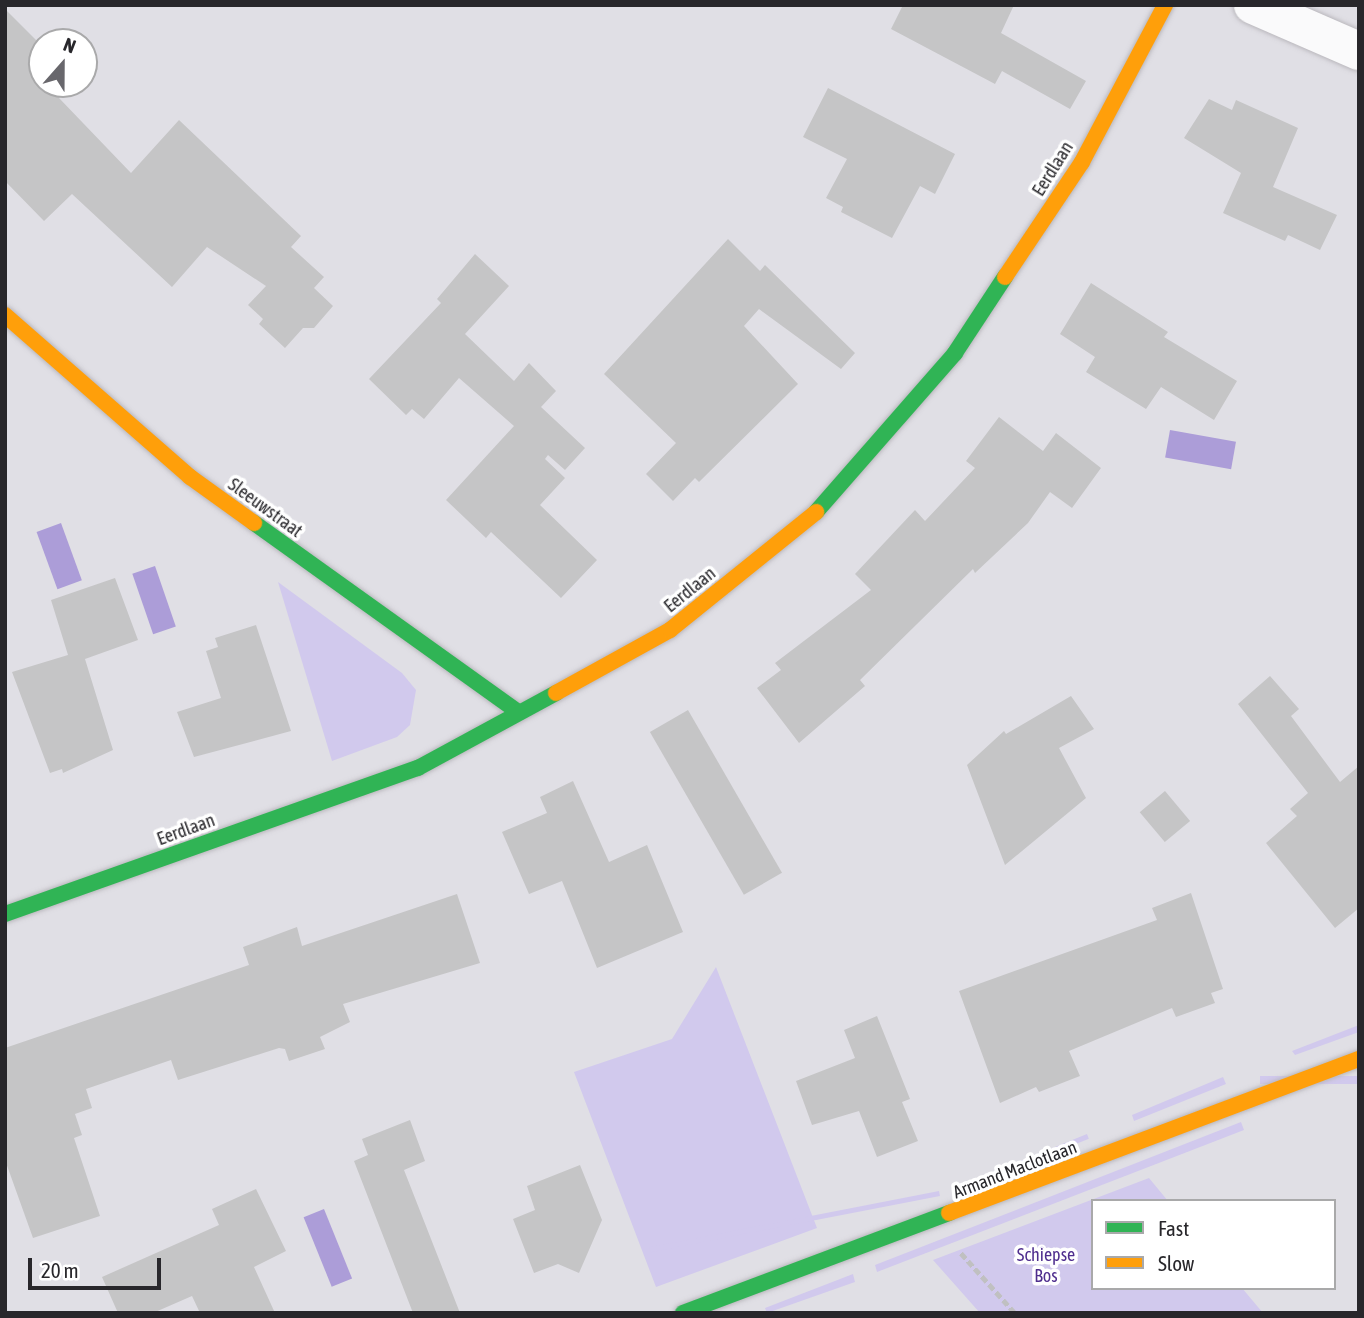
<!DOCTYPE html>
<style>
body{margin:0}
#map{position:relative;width:1364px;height:1318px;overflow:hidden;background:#e0dfe5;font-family:"Asap Condensed",sans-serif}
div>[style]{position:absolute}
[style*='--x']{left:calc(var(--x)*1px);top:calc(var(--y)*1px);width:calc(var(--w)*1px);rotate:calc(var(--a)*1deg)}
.green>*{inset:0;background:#d1c9ed;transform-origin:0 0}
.water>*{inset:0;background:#ac9dd8;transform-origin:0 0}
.building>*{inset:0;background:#c5c5c6;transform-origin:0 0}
.path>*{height:4.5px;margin-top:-2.25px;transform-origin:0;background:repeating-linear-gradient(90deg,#c0c0c1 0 7px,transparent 0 10.5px)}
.roads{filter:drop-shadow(0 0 2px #bab8bd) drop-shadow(0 0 2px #bab8bd)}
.street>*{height:38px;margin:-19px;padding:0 19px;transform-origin:19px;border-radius:19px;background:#fafafb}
.fast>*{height:16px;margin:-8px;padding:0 8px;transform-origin:8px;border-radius:8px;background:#30b455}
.slow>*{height:16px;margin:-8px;padding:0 8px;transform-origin:8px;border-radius:8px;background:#ff9f0a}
span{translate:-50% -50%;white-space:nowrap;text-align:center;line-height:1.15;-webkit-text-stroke:7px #fff;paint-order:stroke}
.street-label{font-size:18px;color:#28272b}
.park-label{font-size:18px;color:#4f2e8e}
.frame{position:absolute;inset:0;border:7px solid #28272b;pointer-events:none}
.legend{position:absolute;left:1091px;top:1199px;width:245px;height:91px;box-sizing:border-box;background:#fff;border:2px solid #a9a9aa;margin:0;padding:9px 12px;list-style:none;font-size:21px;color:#28272b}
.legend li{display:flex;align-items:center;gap:14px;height:35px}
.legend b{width:35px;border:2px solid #a9a9aa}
.north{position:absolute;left:28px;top:28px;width:70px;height:70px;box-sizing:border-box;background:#fff;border:2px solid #a9a9aa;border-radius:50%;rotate:21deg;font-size:19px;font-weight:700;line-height:28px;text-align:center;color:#28272b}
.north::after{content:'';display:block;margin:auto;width:24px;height:32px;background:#68676c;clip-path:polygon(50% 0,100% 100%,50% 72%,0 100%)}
.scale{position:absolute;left:28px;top:1258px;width:133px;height:32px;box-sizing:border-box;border:4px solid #28272b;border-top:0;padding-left:9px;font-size:21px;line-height:24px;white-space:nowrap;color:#28272b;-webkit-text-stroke:5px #fff;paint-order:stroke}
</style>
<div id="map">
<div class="green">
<div style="clip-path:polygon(278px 582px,402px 673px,416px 690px,410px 725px,397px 737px,332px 761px)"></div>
<div style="clip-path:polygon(716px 967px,817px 1228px,656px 1287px,574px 1072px,672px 1039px)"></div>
<div style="clip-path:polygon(1359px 1025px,1359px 1032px,1295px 1055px,1292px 1051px)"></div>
<div style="left:1359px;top:1076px;width:8px;height:99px;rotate:90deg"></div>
<div style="clip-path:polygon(1223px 1077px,1226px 1084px,1134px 1121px,1132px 1115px)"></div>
<div style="clip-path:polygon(1241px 1122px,1244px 1130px,877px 1272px,875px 1265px)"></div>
<div style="left:1087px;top:1134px;width:5px;height:118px;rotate:68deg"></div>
<div style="clip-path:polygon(1149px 1178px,1168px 1201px,1093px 1201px,1093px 1288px,1242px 1288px,1263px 1313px,980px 1313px,933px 1260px)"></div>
<div style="left:939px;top:1191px;width:5px;height:295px;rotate:79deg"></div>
<div style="clip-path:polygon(853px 1274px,855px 1282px,767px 1313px,765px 1308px)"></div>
</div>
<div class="water">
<div style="left:1170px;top:430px;width:67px;height:28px;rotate:10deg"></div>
<div style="left:61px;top:523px;width:61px;height:26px;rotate:70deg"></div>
<div style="left:155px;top:566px;width:64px;height:24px;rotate:71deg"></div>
<div style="left:324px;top:1209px;width:75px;height:22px;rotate:68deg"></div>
</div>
<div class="building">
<div style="clip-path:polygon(903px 5px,1014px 5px,1001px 33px,1086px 81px,1070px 109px,1002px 71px,995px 84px,891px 29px)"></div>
<div style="clip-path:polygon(5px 9px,42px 46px,42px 84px,72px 84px,59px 98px,131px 173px,179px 120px,301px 236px,291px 247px,324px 277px,314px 288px,333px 306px,314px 328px,303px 328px,285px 348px,259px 324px,263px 319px,248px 305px,266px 286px,207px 247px,172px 287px,72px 194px,44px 221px,5px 181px)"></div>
<div style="clip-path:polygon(828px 88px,955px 154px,935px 194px,920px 186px,892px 238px,841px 212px,843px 207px,826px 198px,847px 159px,803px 137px)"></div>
<div style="clip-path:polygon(1209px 99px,1232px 110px,1236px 100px,1298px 128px,1273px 187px,1337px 215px,1320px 250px,1288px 235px,1285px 241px,1223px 213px,1241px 173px,1184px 138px)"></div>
<div style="clip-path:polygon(728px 239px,760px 271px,765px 265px,855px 353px,841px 369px,759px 309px,744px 326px,798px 384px,699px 482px,695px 478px,673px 501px,646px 474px,676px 443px,604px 374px)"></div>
<div style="clip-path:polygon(475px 254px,509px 286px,465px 334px,514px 381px,529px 363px,556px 391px,541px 407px,585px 448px,565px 470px,548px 455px,545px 459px,565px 478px,540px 505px,597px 560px,561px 598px,491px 532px,486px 538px,446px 500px,514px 426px,459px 378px,424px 419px,412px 409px,406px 415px,369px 379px,441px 303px,437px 299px)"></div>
<div style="clip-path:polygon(1091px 283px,1168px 332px,1164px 337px,1237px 381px,1214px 420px,1161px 387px,1146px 409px,1086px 372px,1095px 357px,1060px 334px)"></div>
<div style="clip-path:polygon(999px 417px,1043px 451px,1056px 433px,1101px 468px,1072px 508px,1050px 492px,1028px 523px,975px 573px,973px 569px,860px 680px,865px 686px,799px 743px,757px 688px,781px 670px,775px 663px,871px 590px,855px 574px,915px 510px,925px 521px,975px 468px,966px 461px)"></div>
<div style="clip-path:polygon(115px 578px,138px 640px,85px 659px,113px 750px,63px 773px,62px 769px,50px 773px,12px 672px,68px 655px,51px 600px)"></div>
<div style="clip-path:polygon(256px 625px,291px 731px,194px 757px,177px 712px,221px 698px,206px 651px,218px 647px,215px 638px)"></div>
<div style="clip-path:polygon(1270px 676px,1299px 709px,1291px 716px,1340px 782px,1359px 766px,1359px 908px,1335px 928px,1266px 843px,1297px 816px,1290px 809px,1308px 793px,1238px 704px)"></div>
<div style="clip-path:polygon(1071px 696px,1094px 729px,1059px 748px,1086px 798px,1005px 865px,967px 765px,1004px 731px,1006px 734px)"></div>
<div style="left:688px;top:710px;width:188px;height:44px;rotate:60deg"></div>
<div style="clip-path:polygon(573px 781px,609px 862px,647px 845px,683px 932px,597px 968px,562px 881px,529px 894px,502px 832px,547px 813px,540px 797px)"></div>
<div style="left:1165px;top:791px;width:39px;height:33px;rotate:50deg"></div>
<div style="clip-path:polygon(1191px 893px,1223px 989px,1211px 993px,1215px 1003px,1176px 1017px,1172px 1008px,1069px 1051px,1080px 1076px,1039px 1092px,1036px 1087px,1000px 1103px,959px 991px,1157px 920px,1152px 908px)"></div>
<div style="clip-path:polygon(457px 894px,480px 963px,343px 1004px,350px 1022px,320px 1037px,325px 1049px,289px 1061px,285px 1049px,279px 1048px,178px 1080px,171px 1060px,86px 1089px,92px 1108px,75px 1114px,82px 1135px,74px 1138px,100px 1216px,33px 1238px,5px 1160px,5px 1048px,249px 965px,243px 947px,297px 927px,302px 946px)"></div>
<div style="clip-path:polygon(877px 1016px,910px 1099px,902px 1102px,918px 1141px,877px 1157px,859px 1111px,812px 1125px,796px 1081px,855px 1058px,844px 1030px)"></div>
<div style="clip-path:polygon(410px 1120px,425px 1161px,404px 1170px,460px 1313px,413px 1313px,354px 1161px,368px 1155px,362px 1139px)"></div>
<div style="clip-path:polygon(580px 1165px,602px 1220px,579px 1273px,558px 1264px,534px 1273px,513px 1219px,535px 1210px,527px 1186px)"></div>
<div style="clip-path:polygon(256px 1189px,286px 1251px,254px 1267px,275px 1313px,200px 1313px,192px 1296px,153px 1313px,118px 1313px,102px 1277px,219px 1225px,212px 1209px)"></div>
</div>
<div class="path">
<div style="--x:961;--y:1253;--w:81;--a:48"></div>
</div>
<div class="roads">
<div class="street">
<div style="--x:1253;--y:5;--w:116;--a:23.5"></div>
</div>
<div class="fast">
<div style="--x:816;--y:512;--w:211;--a:-48.8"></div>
<div style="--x:955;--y:353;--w:91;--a:-56.7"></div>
<div style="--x:254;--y:523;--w:325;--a:35.6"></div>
<div style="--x:5;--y:914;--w:438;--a:-19.5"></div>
<div style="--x:418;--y:768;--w:157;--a:-28.5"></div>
<div style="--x:683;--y:1313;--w:284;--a:-20.6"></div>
</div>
<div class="slow">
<div style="--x:1005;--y:277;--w:138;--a:-56.2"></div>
<div style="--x:1082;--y:162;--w:178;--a:-62.1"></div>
<div style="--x:5;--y:315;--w:246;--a:41.2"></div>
<div style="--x:190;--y:477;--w:79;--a:35.7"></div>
<div style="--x:556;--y:693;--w:130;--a:-28.9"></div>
<div style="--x:670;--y:630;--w:188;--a:-38.9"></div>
<div style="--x:949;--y:1213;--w:438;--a:-20.6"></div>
</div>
</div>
<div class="street-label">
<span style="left:1053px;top:169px;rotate:-58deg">Eerdlaan</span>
<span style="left:265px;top:508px;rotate:36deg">Sleeuwstraat</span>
<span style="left:690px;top:590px;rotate:-39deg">Eerdlaan</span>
<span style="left:186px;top:830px;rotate:-20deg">Eerdlaan</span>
<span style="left:1015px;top:1170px;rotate:-21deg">Armand Maclotlaan</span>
</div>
<div class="park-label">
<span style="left:1046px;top:1266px">Schiepse<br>Bos</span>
</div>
<div class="frame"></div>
<ul class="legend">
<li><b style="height:9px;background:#30b455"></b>Fast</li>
<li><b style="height:9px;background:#ff9f0a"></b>Slow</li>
</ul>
<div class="north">N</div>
<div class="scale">20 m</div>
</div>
